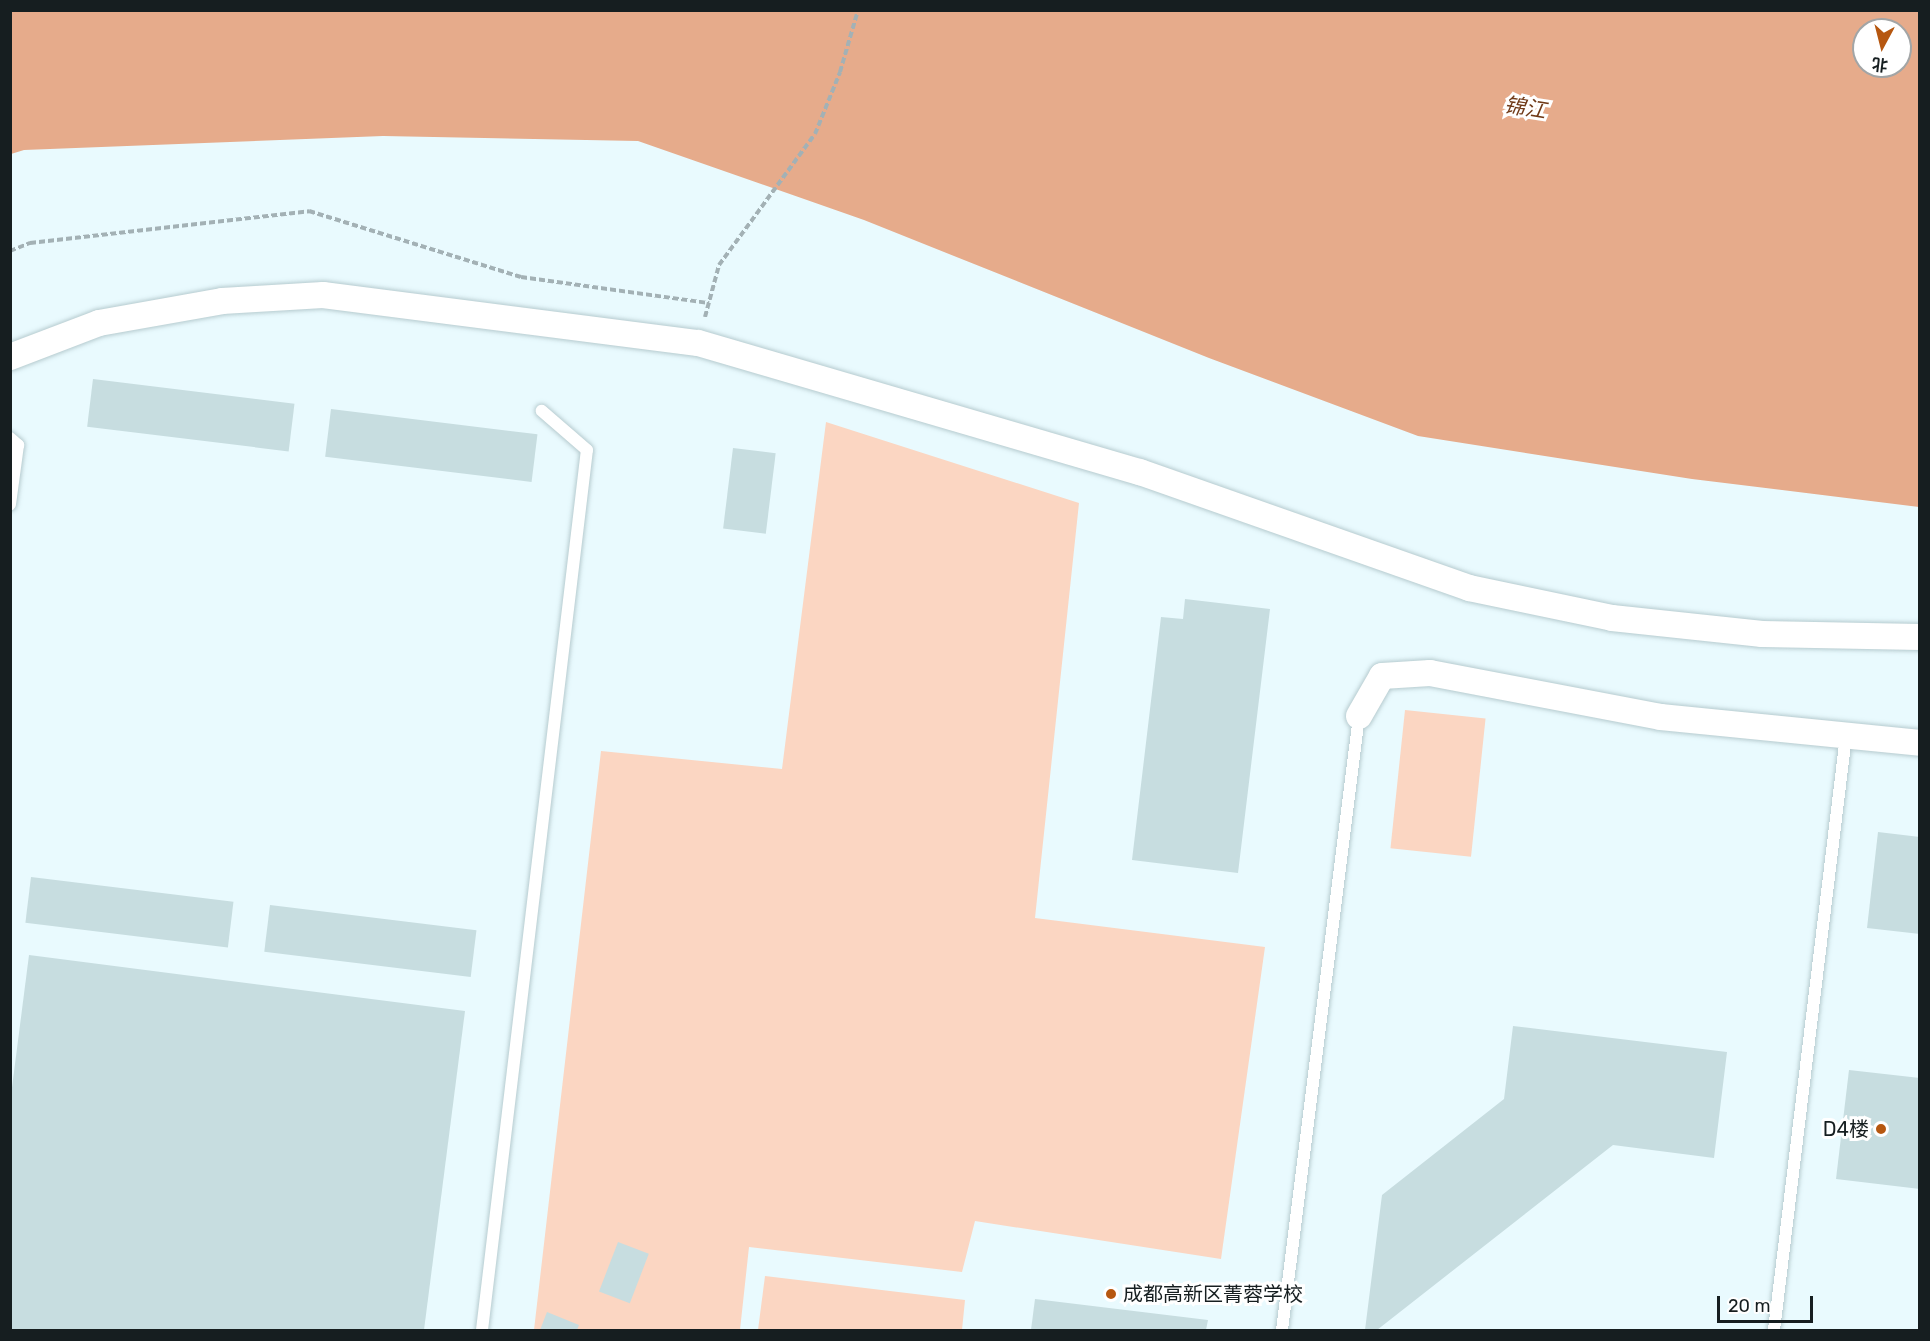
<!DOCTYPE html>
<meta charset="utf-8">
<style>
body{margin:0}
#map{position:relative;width:1930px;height:1341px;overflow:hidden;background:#e9fafe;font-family:Rubik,"Noto Sans SC",sans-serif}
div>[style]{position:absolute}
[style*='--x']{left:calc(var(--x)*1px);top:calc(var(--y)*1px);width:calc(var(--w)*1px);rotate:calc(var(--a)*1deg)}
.green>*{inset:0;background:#fbd6c2;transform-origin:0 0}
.water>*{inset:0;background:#e6ab8b}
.building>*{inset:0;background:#c7dde0;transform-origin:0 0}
.path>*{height:4px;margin-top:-2px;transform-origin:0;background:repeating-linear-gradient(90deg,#a3b1b5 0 6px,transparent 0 9px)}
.roads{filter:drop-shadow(0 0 2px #b6cbcf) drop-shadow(0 0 2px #b6cbcf)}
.lane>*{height:12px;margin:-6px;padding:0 6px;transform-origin:6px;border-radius:6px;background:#fff}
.street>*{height:26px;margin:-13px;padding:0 13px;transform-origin:13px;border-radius:13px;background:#fff}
.dots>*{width:16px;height:16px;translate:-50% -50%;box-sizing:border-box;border:3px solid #fff;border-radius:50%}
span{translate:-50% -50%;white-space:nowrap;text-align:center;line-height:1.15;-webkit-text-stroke:6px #fff;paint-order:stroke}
.poi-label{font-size:20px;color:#161e20}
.right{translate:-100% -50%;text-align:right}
.left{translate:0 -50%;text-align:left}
.water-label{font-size:21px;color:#703a18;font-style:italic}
.frame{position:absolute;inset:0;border:12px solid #161e20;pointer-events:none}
.north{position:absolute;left:1852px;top:18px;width:60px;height:60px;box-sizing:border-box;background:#fff;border:2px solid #a2a5a6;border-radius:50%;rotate:187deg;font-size:16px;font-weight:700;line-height:24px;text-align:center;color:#161e20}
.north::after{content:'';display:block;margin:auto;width:21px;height:27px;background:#b65710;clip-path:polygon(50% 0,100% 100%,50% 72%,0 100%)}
.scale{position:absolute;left:1717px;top:1296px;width:96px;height:27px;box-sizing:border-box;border:3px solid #161e20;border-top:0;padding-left:8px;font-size:18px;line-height:21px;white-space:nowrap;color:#161e20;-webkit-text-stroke:4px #fff;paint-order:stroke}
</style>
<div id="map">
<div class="green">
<div style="clip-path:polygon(826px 422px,1079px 503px,1035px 918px,1265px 947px,1221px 1259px,975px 1221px,962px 1272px,749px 1247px,740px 1330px,534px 1330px,601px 751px,782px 769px)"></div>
<div style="left:1405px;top:710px;width:81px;height:139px;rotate:6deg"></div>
<div style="clip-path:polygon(765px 1276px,965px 1300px,962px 1330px,758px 1330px)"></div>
</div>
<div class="water">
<div style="clip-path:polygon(evenodd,10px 11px,1919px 11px,1919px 507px,1692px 479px,1418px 436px,1209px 358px,864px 220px,638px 141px,383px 136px,24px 150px,11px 154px,10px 11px,1864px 30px,1900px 30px,1900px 66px,1864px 66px,1864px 30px)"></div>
</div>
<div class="building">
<div style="left:93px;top:379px;width:203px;height:48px;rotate:7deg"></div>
<div style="left:331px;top:409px;width:208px;height:48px;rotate:7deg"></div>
<div style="left:733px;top:448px;width:43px;height:81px;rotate:7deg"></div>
<div style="clip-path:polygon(1185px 599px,1270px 609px,1238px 873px,1132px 860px,1161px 617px,1183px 619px)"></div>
<div style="clip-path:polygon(1878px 832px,1920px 837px,1920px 934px,1867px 928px)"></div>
<div style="left:31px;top:877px;width:204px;height:46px;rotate:7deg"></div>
<div style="left:270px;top:905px;width:208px;height:47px;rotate:7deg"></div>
<div style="clip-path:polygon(29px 955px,465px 1011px,424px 1330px,10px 1330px,10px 1103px)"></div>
<div style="clip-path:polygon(1513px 1026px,1727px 1052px,1714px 1158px,1613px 1145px,1377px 1330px,1365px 1330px,1382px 1195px,1504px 1099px)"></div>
<div style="clip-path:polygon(1849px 1070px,1920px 1078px,1920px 1189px,1836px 1179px)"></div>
<div style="left:618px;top:1242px;width:33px;height:53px;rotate:21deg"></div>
<div style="clip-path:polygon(1035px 1299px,1208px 1320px,1206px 1330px,1031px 1330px)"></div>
<div style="clip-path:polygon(547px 1312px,579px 1325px,577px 1330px,540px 1330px)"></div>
</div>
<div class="path">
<div style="--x:10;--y:251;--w:22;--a:-22"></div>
<div style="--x:30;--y:243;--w:281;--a:-6.5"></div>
<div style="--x:309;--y:211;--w:222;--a:17.3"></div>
<div style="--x:521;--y:277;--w:190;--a:7.9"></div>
<div style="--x:705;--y:317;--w:54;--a:-74.9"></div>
<div style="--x:719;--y:265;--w:162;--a:-53.8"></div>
<div style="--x:815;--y:134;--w:67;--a:-68"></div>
<div style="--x:840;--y:72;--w:65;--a:-73.8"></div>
</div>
<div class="roads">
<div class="lane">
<div style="--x:10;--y:438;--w:11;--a:41"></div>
<div style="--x:18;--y:445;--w:60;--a:97.7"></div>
<div style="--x:482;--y:1330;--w:886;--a:-83.2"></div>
<div style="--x:587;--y:450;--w:60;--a:-139.1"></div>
<div style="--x:1282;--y:1330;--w:619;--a:-82.85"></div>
<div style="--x:1774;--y:1330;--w:598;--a:-83.09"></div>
</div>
<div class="street">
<div style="--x:10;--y:357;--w:95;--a:-20.9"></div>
<div style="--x:99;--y:323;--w:125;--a:-10.1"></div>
<div style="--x:222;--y:301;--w:101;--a:-3.4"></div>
<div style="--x:323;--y:295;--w:378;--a:7.3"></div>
<div style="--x:698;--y:343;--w:460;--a:16.3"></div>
<div style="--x:1140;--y:472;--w:349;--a:19.4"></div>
<div style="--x:1469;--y:588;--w:146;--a:11.8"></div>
<div style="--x:1612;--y:618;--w:151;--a:6.1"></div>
<div style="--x:1762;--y:634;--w:158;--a:1.1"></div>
<div style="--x:1359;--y:716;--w:46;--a:-60.1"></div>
<div style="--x:1382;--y:676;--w:48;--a:-3.6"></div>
<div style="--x:1430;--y:673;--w:235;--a:10.8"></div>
<div style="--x:1661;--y:717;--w:260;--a:5.7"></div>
</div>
</div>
<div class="dots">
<div style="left:1881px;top:1129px;background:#b65710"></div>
<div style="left:1111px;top:1294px;background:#b65710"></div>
</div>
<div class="poi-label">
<span class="right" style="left:1869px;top:1129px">D4楼</span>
<span class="left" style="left:1123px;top:1294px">成都高新区菁蓉学校</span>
</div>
<div class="water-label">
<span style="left:1525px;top:108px;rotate:9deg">锦江</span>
</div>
<div class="frame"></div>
<div class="north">北</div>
<div class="scale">20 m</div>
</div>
